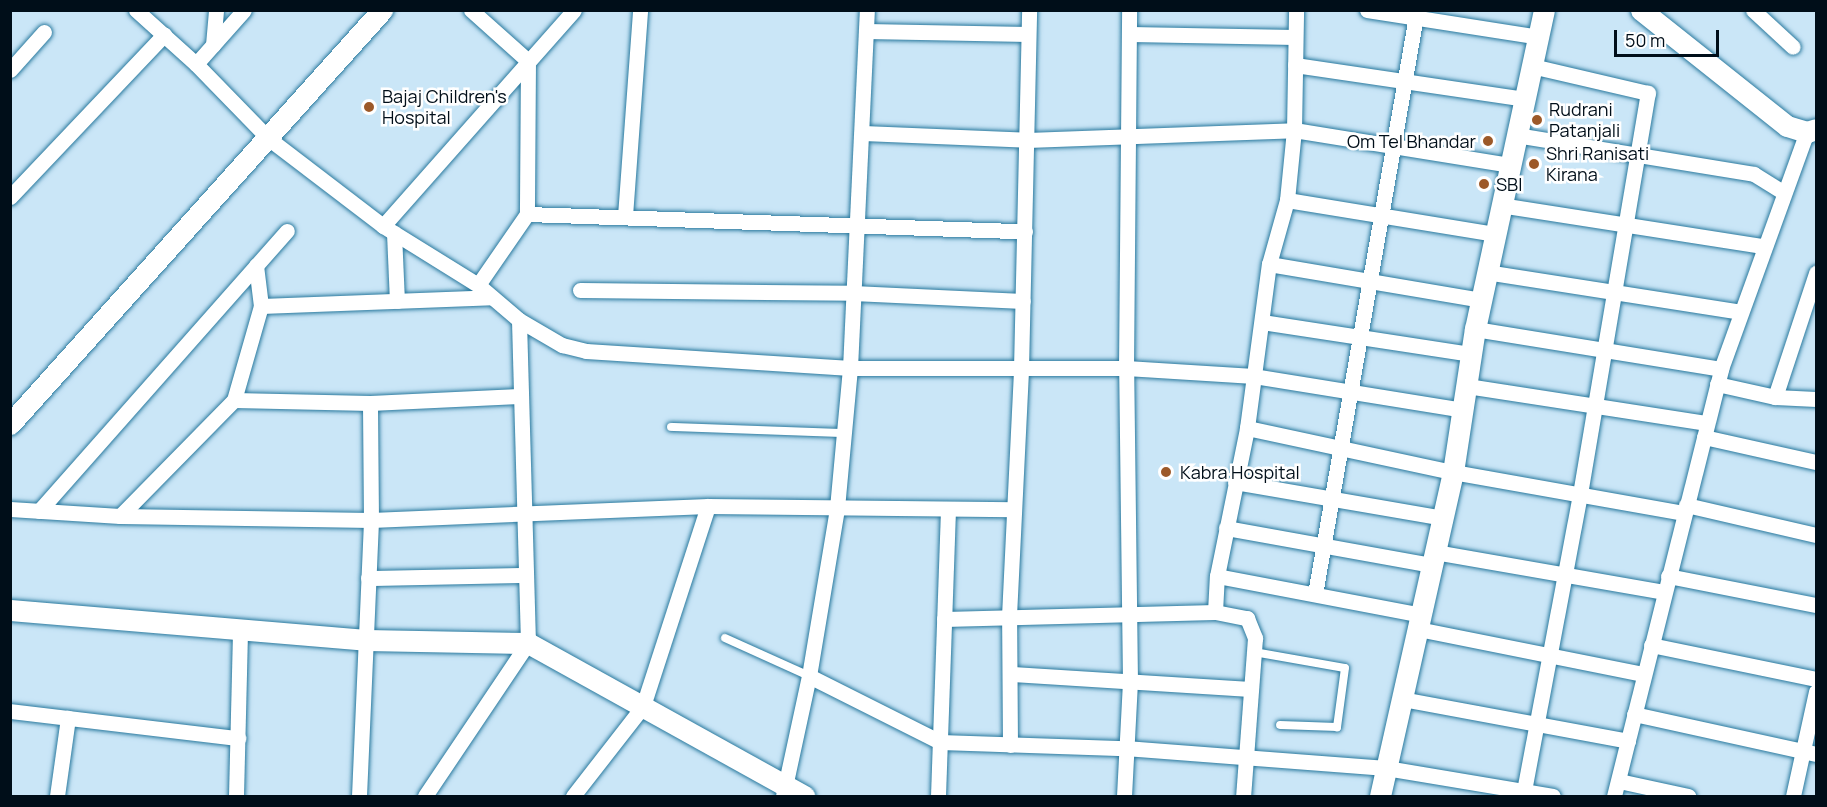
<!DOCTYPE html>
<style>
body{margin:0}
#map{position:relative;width:1827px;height:807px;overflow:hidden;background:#cae6f7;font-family:Manrope,sans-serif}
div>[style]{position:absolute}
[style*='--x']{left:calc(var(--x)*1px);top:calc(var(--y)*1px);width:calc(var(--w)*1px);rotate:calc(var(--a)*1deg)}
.roads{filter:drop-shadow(0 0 2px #29799e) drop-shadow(0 0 2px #29799e)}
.lane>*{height:8px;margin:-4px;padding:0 4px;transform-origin:4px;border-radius:4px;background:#fff}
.street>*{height:15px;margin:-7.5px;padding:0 7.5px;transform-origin:7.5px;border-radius:7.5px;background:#fff}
.secondary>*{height:21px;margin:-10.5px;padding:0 10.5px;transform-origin:10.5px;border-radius:10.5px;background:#fff}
.dots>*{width:16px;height:16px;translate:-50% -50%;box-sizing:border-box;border:3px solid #fff;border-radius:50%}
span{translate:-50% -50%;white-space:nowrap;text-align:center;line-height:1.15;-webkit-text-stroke:5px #fff;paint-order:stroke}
.poi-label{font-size:18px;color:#000e19}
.left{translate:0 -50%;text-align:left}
.right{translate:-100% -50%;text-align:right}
.frame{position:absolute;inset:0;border:12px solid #000e19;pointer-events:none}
.scale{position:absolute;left:1614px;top:30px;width:105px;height:27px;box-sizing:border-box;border:3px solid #000e19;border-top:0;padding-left:8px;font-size:18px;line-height:21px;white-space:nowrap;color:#000e19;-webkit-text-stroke:4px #fff;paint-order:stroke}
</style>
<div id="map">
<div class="roads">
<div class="lane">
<div style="--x:671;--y:427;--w:173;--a:2"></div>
<div style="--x:725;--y:638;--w:92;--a:24.3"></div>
<div style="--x:1254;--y:652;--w:92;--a:10"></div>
<div style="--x:1345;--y:668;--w:60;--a:97.7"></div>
<div style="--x:1337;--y:727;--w:57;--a:-178"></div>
</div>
<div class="street">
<div style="--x:136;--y:10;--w:81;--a:42"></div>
<div style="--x:196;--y:64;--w:103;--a:45.8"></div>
<div style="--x:268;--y:138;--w:145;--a:37.4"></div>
<div style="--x:383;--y:226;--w:112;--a:31.8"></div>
<div style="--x:478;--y:285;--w:54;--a:40.5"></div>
<div style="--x:519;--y:320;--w:50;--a:30.2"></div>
<div style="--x:562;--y:345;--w:25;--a:14"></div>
<div style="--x:586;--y:351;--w:265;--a:3.7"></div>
<div style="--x:850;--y:368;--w:276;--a:0"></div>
<div style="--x:1126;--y:368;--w:128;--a:3.6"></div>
<div style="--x:1254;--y:376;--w:212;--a:9.2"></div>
<div style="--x:471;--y:10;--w:76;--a:41.8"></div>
<div style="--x:528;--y:61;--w:153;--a:90.4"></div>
<div style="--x:527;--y:214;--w:86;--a:124.6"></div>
<div style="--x:1367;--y:10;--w:174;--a:8.9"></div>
<div style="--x:1753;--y:10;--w:54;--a:42.8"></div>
<div style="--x:866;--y:31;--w:162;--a:1.1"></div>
<div style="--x:1130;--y:34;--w:165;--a:1"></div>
<div style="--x:213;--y:45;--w:35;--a:-85"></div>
<div style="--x:196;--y:64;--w:72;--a:-48.4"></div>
<div style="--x:1295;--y:65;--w:232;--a:8.4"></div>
<div style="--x:10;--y:70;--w:51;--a:-48.2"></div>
<div style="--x:863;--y:133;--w:164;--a:2.4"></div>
<div style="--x:1027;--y:140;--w:267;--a:-2.1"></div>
<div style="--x:1294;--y:130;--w:218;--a:9.2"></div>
<div style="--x:1516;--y:135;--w:241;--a:9.3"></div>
<div style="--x:1754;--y:174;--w:34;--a:32"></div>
<div style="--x:10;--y:197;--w:224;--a:-46.5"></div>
<div style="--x:1287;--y:200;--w:210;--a:9.3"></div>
<div style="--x:1500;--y:205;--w:266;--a:8.9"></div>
<div style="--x:527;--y:214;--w:498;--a:2"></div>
<div style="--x:625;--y:216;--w:207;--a:-85.8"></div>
<div style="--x:383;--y:226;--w:288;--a:-48.5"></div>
<div style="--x:394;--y:233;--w:68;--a:87.5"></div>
<div style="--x:1269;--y:264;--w:215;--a:9.6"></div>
<div style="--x:1486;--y:272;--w:257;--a:8.9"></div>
<div style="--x:580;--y:290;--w:273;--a:0.6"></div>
<div style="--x:853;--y:293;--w:170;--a:2.7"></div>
<div style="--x:261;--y:306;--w:231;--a:-2.2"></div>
<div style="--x:1262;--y:322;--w:212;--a:8.7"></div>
<div style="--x:1475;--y:329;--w:249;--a:9.2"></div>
<div style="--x:1717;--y:384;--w:59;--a:12.6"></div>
<div style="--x:1775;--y:397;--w:41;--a:2.8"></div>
<div style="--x:1467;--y:386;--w:243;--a:8.8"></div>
<div style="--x:1775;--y:397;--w:131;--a:-71.7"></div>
<div style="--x:234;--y:400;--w:136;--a:1.3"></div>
<div style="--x:370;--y:403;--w:149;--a:-2.7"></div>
<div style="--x:1247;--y:428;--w:211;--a:12.1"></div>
<div style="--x:1453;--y:472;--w:235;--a:10.1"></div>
<div style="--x:1704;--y:437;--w:115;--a:12.6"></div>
<div style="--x:1235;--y:482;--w:211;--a:9.8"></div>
<div style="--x:1686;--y:505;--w:133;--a:13"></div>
<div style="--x:10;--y:509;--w:110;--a:3.6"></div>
<div style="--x:120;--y:516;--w:251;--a:0.9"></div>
<div style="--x:371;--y:520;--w:337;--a:-2.4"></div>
<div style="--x:708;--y:506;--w:306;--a:0.6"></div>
<div style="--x:39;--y:511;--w:374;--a:-48.5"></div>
<div style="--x:120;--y:516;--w:163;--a:-45.5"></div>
<div style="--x:234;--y:400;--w:98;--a:-74"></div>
<div style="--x:261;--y:306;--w:41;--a:-97"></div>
<div style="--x:1226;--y:528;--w:209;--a:10.2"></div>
<div style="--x:1435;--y:552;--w:232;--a:9.9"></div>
<div style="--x:1217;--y:576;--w:208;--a:10.8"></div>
<div style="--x:1668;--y:576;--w:151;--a:11.1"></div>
<div style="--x:368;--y:578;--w:157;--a:-1.1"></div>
<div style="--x:1315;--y:594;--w:593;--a:-80.09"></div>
<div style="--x:1215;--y:612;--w:36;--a:-87"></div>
<div style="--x:1217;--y:576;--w:151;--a:-78.5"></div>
<div style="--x:1247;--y:428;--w:165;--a:-82.4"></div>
<div style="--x:1269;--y:264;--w:66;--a:-74.3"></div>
<div style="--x:1287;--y:200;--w:70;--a:-84.3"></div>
<div style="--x:1294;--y:130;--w:120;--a:-89"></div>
<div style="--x:944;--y:619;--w:271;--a:-1.5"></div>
<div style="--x:1215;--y:612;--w:33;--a:11"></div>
<div style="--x:1247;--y:618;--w:22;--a:68"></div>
<div style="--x:1255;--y:638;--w:158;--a:94.3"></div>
<div style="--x:1418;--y:629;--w:230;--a:11.3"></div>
<div style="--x:1651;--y:645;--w:168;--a:11.6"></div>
<div style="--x:1012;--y:674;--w:239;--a:3.6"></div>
<div style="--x:809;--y:676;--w:147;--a:26.7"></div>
<div style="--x:940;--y:742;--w:185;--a:1.9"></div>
<div style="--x:1125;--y:748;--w:262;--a:4.4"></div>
<div style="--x:1386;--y:768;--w:169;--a:9.5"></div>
<div style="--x:1402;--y:699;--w:230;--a:10.5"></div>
<div style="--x:10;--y:711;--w:230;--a:6.8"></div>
<div style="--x:1634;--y:714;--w:186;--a:12.4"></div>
<div style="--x:1010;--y:745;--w:129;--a:-90.4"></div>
<div style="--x:1009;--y:616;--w:247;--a:-87.2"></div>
<div style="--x:1021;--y:369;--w:359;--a:-88.7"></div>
<div style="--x:1619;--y:781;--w:71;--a:12.3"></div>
<div style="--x:57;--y:796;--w:79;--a:-82"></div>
<div style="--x:236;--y:796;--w:165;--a:-88.6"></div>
<div style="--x:359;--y:796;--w:276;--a:-87.5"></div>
<div style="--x:371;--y:520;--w:117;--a:-90.5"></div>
<div style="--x:425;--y:796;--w:184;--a:-56.1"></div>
<div style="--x:528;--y:643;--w:323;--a:-91.6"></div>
<div style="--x:573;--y:796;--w:114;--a:-52.1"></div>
<div style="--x:643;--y:706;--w:210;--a:-72"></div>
<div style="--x:783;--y:796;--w:123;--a:-77.8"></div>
<div style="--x:809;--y:676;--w:170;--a:-80.5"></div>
<div style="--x:837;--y:508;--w:141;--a:-84.7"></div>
<div style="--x:850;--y:368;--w:358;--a:-87.3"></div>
<div style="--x:938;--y:796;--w:287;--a:-88"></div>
<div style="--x:1124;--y:796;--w:114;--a:-87"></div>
<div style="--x:1130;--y:682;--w:314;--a:-90.7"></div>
<div style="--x:1126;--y:368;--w:358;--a:-89.5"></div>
<div style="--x:1523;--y:796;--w:307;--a:-79.3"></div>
<div style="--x:1580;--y:494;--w:407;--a:-80.4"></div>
<div style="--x:1648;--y:93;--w:119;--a:-166.9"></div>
<div style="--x:1614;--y:796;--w:440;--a:-75.9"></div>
<div style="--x:1721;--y:369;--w:252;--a:-70.1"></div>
<div style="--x:1793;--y:796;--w:107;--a:-77.6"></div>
</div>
<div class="secondary">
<div style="--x:1641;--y:10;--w:186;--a:38.5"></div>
<div style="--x:1787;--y:126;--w:21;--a:17"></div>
<div style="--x:1807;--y:132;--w:9;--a:-18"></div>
<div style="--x:10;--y:424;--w:557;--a:-48.06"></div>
<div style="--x:10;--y:610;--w:357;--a:4.8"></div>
<div style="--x:366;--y:640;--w:162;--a:1.1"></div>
<div style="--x:528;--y:643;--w:316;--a:29"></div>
<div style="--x:1380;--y:796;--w:332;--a:-77.3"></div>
<div style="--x:1453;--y:472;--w:145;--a:-81.3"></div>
<div style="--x:1475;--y:329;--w:326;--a:-77.8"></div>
</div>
</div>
<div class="dots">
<div style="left:369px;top:107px;background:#9c5929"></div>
<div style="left:1537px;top:120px;background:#9c5929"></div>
<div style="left:1488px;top:141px;background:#9c5929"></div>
<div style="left:1534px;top:164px;background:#9c5929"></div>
<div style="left:1484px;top:184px;background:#9c5929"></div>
<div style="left:1166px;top:472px;background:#9c5929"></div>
</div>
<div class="poi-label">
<span class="left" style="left:382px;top:107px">Bajaj Children's<br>Hospital</span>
<span class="left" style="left:1549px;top:120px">Rudrani<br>Patanjali</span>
<span class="right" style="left:1476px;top:141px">Om Tel Bhandar</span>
<span class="left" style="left:1546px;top:164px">Shri Ranisati<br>Kirana</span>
<span class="left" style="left:1496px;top:184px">SBI</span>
<span class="left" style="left:1180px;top:472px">Kabra Hospital</span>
</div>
<div class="frame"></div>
<div class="scale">50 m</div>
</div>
